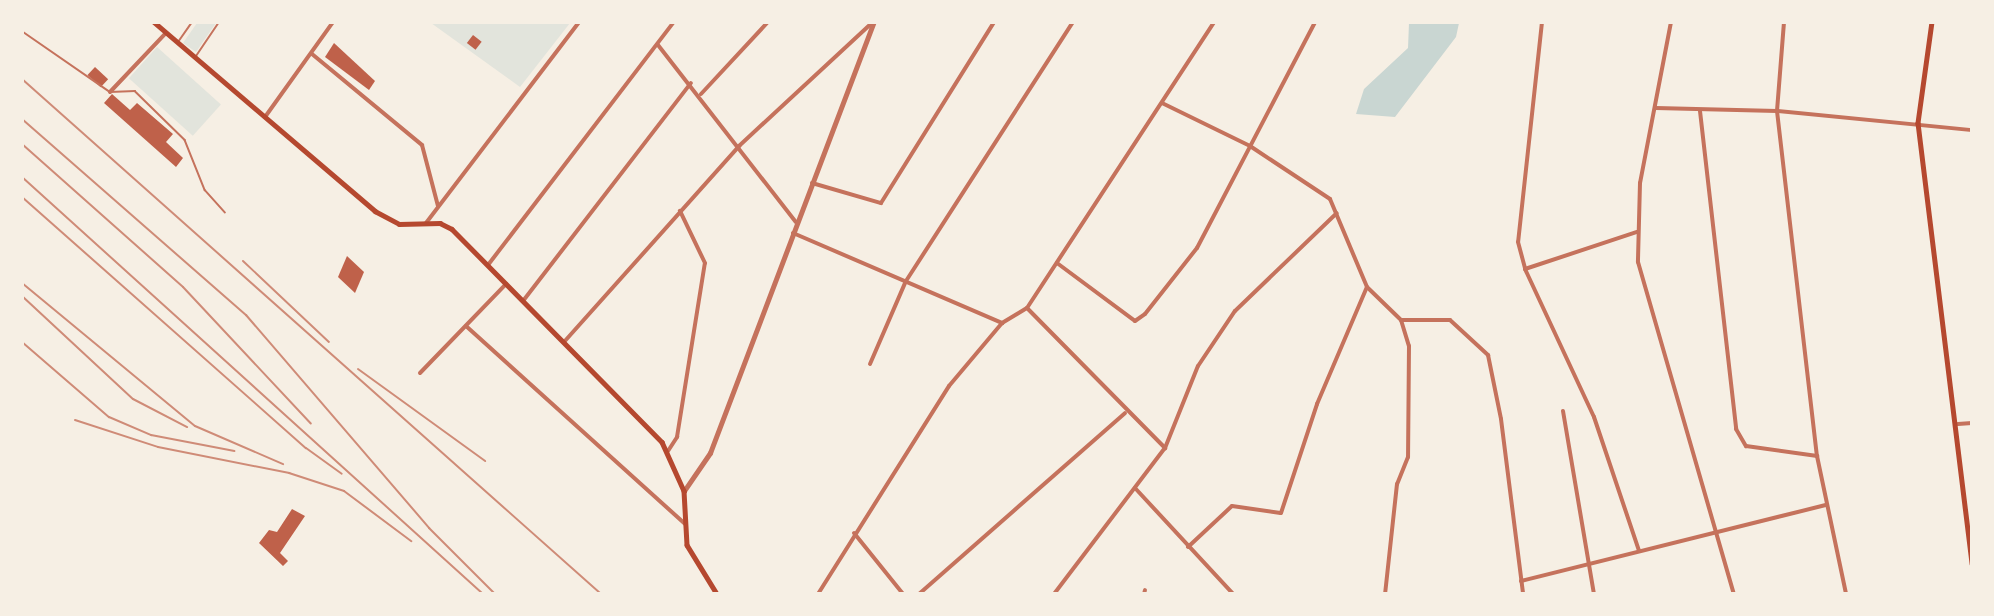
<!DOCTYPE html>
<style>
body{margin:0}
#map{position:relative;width:1994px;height:616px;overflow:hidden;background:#f6efe4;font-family:Merriweather,serif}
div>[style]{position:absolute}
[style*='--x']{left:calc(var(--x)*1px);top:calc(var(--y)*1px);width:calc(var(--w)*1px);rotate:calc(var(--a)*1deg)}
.green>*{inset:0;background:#e2e4dc;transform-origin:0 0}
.water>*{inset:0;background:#c9d6d2}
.building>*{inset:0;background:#bf614a;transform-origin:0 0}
.service>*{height:1.5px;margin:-0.75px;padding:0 0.75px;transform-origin:0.75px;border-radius:0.75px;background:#c5725c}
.pedestrian>*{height:2px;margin:-1px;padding:0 1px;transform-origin:1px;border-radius:1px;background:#c5725c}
.minor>*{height:4px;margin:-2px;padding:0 2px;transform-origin:2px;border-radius:2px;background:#c5725c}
.tertiary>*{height:4.5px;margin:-2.25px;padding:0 2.25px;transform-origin:2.25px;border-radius:2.25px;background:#c5725c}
.secondary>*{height:4.5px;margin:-2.25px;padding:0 2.25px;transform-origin:2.25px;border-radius:2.25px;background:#b5482f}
.rail>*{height:2px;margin:-1px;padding:0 1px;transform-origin:1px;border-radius:1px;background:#cf8b77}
span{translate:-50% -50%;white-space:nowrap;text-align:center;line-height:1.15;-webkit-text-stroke:4.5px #f6efe4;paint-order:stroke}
.frame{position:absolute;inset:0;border:24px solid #f6efe4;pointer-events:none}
</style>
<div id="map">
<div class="green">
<div style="clip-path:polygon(197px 23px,216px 23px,196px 52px,183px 43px)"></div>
<div style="clip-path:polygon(431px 23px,570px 23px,520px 87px)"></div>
<div style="left:157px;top:47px;width:86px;height:42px;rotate:42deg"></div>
</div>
<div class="water">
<div style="clip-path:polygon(1409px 23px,1459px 23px,1456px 37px,1395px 117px,1356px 114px,1364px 89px,1408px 48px)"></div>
</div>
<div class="building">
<div style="left:473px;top:35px;width:11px;height:10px;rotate:38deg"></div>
<div style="clip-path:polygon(334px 43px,375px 81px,369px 90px,325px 57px)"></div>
<div style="left:95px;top:67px;width:18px;height:11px;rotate:43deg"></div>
<div style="clip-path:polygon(112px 94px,130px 110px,137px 103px,173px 134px,166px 142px,183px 158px,176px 167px,104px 103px)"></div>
<div style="clip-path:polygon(347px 256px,364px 272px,355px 293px,338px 277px)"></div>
<div style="clip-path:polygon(292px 509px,305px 516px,280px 553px,288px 561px,283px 566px,259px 543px,269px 530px,277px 532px)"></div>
</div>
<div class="service">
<div style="--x:22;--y:31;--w:107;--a:34.7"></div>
<div style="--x:110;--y:92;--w:25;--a:-2"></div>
<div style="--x:135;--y:91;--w:70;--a:44.4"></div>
<div style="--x:185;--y:140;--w:54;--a:68.2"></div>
<div style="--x:205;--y:190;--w:30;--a:48"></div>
</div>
<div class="pedestrian">
<div style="--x:178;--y:42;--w:24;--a:-55"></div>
<div style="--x:196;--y:56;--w:41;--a:-55.9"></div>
</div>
<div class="minor">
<div style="--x:1542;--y:22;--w:221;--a:96.2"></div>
<div style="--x:1518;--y:242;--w:28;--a:75"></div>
<div style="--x:1525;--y:269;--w:163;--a:65"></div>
<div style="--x:1594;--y:417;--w:141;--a:71.4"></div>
<div style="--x:1671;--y:22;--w:164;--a:100.9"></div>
<div style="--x:1640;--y:183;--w:79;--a:91.5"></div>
<div style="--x:1638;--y:262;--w:346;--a:73.9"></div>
<div style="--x:1784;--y:22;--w:89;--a:94.5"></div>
<div style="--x:1777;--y:111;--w:347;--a:83.4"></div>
<div style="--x:1817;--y:456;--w:141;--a:78.1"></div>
<div style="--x:658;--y:45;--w:224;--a:52.1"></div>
<div style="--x:312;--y:54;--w:143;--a:39.6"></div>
<div style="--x:422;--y:145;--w:63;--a:75.3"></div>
<div style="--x:110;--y:92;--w:81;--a:-46.5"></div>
<div style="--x:701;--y:94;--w:98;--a:-47.1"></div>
<div style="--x:1162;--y:103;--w:98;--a:26"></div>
<div style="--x:1250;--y:146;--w:96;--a:33.5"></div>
<div style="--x:1330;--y:199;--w:95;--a:67.2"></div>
<div style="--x:1367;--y:287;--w:47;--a:44.1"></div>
<div style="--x:1401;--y:320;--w:27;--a:73"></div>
<div style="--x:1409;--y:346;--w:111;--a:90.5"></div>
<div style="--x:1408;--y:457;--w:29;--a:112"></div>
<div style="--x:1397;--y:484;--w:111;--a:96.2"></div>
<div style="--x:1656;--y:108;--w:121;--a:1.4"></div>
<div style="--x:1777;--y:111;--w:196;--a:5.6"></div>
<div style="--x:1700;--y:111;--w:320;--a:83.5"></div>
<div style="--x:1736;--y:429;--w:20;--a:60"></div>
<div style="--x:1746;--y:446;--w:72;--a:8"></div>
<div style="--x:265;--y:117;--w:117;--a:-54.4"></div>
<div style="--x:812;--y:183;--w:72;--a:16.2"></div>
<div style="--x:881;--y:203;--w:213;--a:-58"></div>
<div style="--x:426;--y:223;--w:253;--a:-52.7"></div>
<div style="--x:793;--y:233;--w:228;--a:23.3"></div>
<div style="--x:1057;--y:263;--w:97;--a:36.6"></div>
<div style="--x:1135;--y:321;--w:12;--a:-35"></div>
<div style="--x:1145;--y:314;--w:84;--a:-51.8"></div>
<div style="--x:1197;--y:248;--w:255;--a:-62.4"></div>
<div style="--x:488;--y:265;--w:306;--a:-52.6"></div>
<div style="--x:1525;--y:269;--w:118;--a:-18.3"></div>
<div style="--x:523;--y:301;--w:275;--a:-52.4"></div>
<div style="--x:1027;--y:308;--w:197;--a:45.4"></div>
<div style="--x:1401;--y:320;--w:49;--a:0"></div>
<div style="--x:1450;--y:320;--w:52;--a:42.6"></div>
<div style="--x:1488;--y:355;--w:65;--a:78.5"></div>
<div style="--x:1501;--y:419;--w:176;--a:82.8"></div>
<div style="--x:466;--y:326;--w:295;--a:42.1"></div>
<div style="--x:564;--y:342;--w:263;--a:-48.2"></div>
<div style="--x:739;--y:146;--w:181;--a:-42.8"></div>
<div style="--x:870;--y:364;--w:90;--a:-66.6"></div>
<div style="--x:906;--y:281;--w:308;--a:-57.2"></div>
<div style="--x:420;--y:373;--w:124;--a:-46"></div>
<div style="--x:1563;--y:411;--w:186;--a:80.4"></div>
<div style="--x:1958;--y:424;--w:14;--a:-4"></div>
<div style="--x:668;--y:451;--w:17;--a:-57"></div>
<div style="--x:677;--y:437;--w:176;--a:-80.9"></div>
<div style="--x:705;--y:263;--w:58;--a:-115.7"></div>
<div style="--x:1135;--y:488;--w:144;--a:47.2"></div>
<div style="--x:854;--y:533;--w:78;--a:51.2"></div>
<div style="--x:1188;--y:547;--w:60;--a:-43"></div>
<div style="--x:1232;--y:506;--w:49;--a:8.1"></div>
<div style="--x:1281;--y:513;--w:115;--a:-71.7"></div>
<div style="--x:1317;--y:404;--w:127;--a:-66.9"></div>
<div style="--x:1521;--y:581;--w:314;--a:-14"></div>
<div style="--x:818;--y:594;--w:246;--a:-57.8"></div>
<div style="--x:949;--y:386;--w:82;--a:-49.9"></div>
<div style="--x:1002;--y:323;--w:29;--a:-31"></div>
<div style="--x:1027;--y:308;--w:342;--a:-56.8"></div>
<div style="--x:919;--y:594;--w:274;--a:-41.3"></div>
<div style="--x:1054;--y:594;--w:183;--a:-52.8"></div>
<div style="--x:1165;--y:448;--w:88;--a:-68.1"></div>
<div style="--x:1198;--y:366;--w:66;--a:-56.1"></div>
<div style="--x:1235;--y:311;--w:141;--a:-43.9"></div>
<div style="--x:1144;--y:594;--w:4;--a:-76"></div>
</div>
<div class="tertiary">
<div style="--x:684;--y:491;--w:46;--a:-55.6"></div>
<div style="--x:710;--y:453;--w:461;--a:-69.2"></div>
</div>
<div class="secondary">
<div style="--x:154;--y:22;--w:291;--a:40.5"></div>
<div style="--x:375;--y:211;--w:27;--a:28"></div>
<div style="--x:399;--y:224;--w:41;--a:-1.4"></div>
<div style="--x:440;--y:223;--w:13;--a:27"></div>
<div style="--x:452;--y:229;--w:299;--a:45.4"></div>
<div style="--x:662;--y:442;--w:54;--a:65.8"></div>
<div style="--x:684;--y:491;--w:54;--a:86.8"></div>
<div style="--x:687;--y:545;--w:57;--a:58.5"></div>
<div style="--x:1932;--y:22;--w:102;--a:97.9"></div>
<div style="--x:1918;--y:123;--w:444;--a:83"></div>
</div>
<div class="rail">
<div style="--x:22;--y:79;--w:775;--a:41.65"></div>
<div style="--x:22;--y:119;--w:298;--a:41.2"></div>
<div style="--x:246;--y:315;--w:281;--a:49.3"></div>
<div style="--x:429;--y:528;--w:93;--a:45"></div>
<div style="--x:22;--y:144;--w:215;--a:41.6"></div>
<div style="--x:183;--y:287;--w:187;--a:46.9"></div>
<div style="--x:22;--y:177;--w:622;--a:42.13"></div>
<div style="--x:22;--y:197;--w:379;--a:41.5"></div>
<div style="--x:306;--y:448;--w:44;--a:35.8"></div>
<div style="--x:243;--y:261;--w:118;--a:43.3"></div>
<div style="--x:22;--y:283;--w:224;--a:39.6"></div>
<div style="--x:195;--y:426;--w:96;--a:23.4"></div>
<div style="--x:22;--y:296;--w:151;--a:42.9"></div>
<div style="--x:133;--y:399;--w:61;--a:27.4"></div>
<div style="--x:22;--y:342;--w:115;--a:40.8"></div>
<div style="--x:109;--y:417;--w:46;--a:23.2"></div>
<div style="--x:151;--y:435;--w:85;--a:10.9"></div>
<div style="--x:358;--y:369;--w:157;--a:35.9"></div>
<div style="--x:75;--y:420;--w:87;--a:18"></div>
<div style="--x:158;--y:447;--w:134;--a:11.2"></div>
<div style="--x:289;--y:473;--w:58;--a:18.1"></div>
<div style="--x:344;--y:491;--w:84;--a:36.7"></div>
</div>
<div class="frame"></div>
</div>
